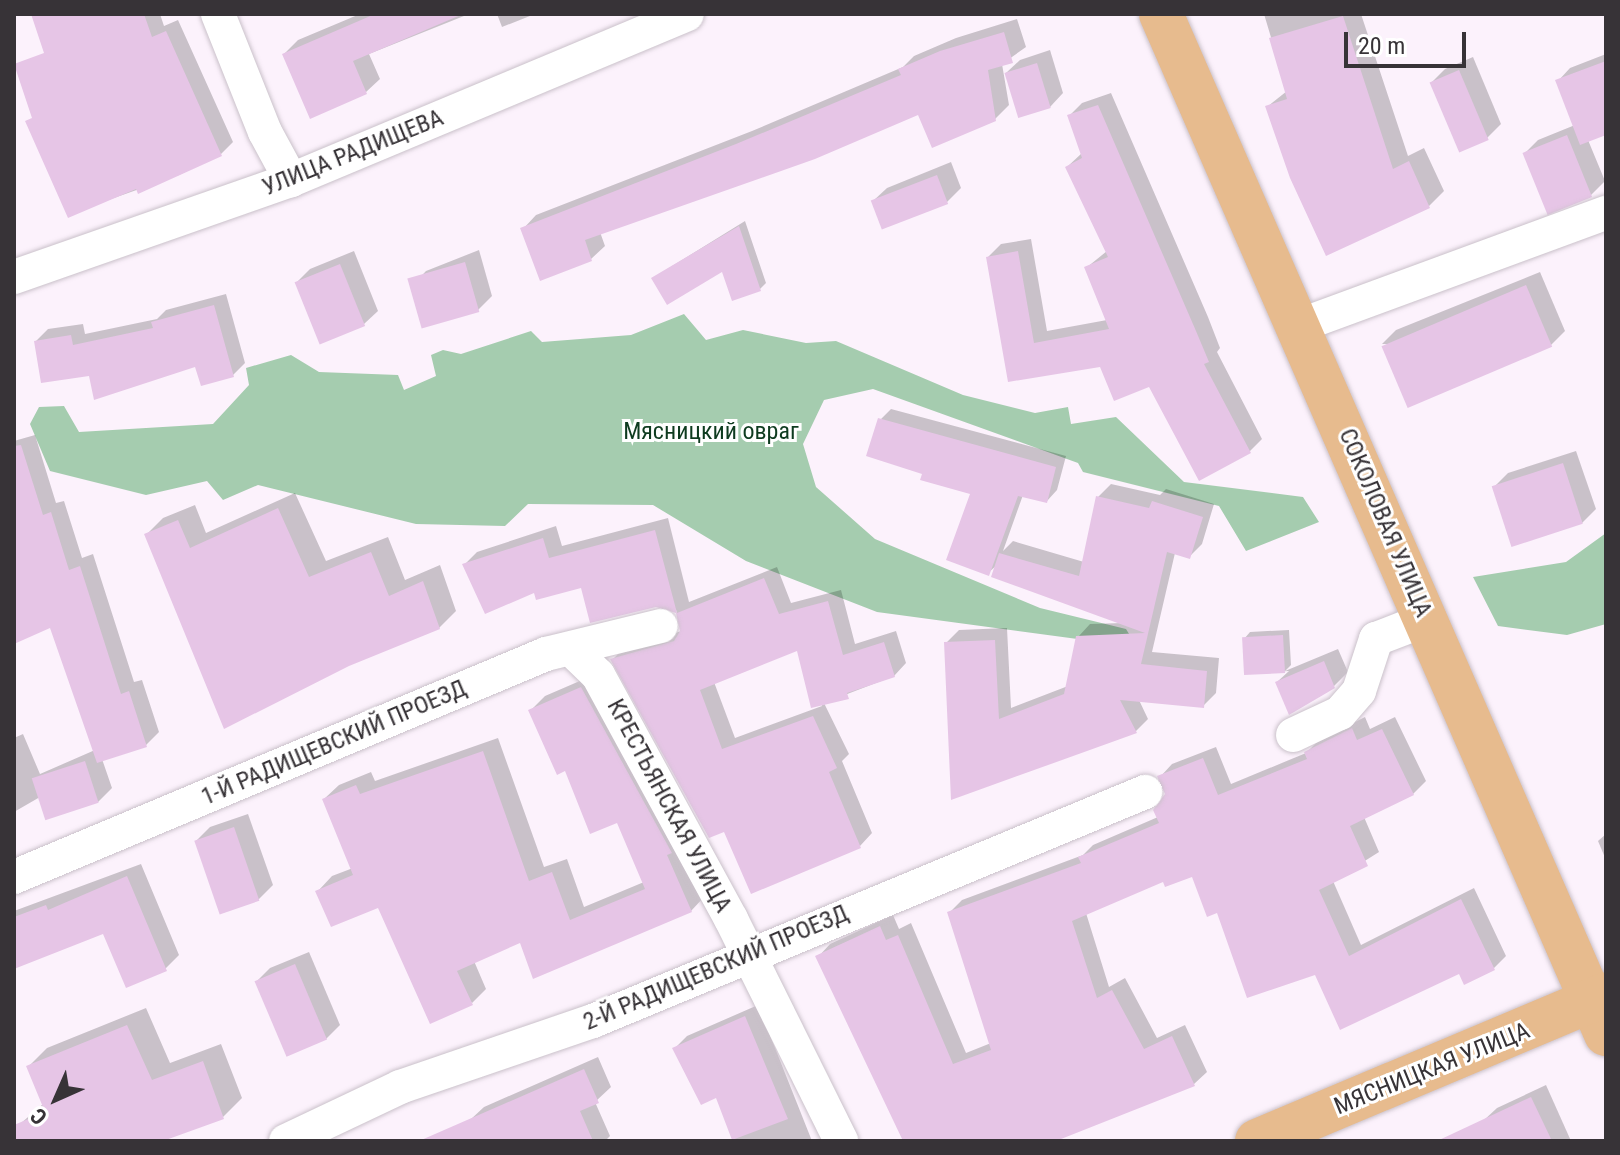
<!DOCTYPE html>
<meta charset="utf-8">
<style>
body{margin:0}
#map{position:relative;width:1620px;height:1155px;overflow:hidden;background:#fcf2fc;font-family:"Roboto Condensed",sans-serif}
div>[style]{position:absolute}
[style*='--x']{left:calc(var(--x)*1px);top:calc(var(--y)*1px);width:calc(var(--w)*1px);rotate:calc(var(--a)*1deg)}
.forest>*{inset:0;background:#a5ccaf}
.shadow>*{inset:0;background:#0003}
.building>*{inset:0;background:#e6c5e6;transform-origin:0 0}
.roads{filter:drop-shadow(0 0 2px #cac1ca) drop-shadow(0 0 2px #cac1ca)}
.minor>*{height:34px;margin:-17px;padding:0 17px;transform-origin:17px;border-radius:17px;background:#fff}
.primary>*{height:44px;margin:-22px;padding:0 22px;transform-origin:22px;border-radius:22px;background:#e7bb8e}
span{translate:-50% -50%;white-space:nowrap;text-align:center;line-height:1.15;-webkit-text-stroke:6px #fff;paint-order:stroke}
.street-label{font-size:24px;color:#373337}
.park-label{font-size:24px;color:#0e3b1f}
.frame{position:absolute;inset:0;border:16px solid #373337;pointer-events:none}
.north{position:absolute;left:16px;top:1059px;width:80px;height:80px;-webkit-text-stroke:6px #fff;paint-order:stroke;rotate:225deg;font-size:22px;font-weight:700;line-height:32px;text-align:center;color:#373337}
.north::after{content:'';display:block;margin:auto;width:28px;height:36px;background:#373337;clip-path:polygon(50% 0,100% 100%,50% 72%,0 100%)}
.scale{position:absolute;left:1344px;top:32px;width:122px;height:36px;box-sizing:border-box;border:4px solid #373337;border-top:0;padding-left:10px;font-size:24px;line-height:28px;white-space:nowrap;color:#373337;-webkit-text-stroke:6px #fff;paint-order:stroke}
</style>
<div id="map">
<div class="forest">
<div style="clip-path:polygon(684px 314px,706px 340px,743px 330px,806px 343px,836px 341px,963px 395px,1035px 413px,1068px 407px,1071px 424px,1116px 417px,1184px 482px,1303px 497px,1319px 522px,1246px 551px,1219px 506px,1083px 472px,1078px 463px,873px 389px,824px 400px,803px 444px,816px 487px,875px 539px,1040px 608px,1126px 629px,1137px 647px,877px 612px,746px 561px,653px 505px,528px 504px,505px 526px,416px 524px,258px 485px,223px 500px,207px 481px,146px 495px,50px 471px,30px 424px,39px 407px,64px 406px,79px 432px,213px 424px,249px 385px,246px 368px,291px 355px,319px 372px,398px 375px,404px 390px,436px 376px,431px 355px,443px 350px,461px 354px,531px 331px,542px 342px,631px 335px)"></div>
<div style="clip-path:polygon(1606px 533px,1606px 624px,1567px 635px,1498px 626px,1473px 577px,1566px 562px)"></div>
</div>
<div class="shadow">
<div style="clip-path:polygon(39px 14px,160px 14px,164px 26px,178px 20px,233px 142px,221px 154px,179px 175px,97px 204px)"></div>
<div style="clip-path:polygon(360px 14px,469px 14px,369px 54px,380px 79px,366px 92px,284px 54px,298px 40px)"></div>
<div style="clip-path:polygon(497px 14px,535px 14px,502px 27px)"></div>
<div style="clip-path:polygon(1264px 14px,1361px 14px,1408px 156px,1424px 148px,1444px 191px,1429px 206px,1327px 253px,1267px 107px,1287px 91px)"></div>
<div style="clip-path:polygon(1017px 19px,1026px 47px,1002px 64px,1009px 105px,995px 119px,919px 112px,600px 232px,605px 246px,591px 259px,523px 229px,536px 215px,752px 131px,903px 67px,914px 56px,956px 38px)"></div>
<div style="clip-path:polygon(1050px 50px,1063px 93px,1050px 107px,1006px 73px,1020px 60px)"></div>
<div style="clip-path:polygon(1606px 54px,1606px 132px,1588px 140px,1605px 181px,1591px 195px,1524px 154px,1538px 140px,1575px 125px,1558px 81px,1570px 68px)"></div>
<div style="clip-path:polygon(1473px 57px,1501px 124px,1487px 138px,1431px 83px,1445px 69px)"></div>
<div style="clip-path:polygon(1111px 93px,1208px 317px,1220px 348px,1217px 352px,1262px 439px,1249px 452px,1150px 384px,1102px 365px,1010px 380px,988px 257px,1001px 244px,1031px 239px,1047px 331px,1107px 320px,1086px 268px,1107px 251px,1067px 167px,1082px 153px,1069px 116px,1082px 103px)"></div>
<div style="clip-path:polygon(951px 162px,961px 188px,947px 202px,873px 201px,887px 188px)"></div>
<div style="clip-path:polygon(745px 221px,766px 283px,760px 289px,723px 269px,653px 278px)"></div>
<div style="clip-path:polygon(479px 250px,492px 296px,478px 310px,413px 285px,426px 271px)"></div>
<div style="clip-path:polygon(354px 251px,378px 311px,364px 324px,296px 283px,310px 269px)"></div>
<div style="clip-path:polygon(1540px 272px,1565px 331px,1551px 345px,1382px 344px,1396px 330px)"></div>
<div style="clip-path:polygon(226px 294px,245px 363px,232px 376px,197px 364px,90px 373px,36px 341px,48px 329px,83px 324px,85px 334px,157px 319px,166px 310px)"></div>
<div style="clip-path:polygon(891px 409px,1066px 456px,1057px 490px,1047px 501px,1023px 495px,1003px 551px,1013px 541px,1084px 562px,1098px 497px,1111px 484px,1160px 495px,1166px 489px,1214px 504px,1202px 544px,1189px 557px,1175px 553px,1152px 652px,1219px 658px,1216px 693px,1203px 706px,1139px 700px,1148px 719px,1136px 731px,953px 797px,946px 643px,959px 630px,1007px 628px,1011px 708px,1068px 686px,1078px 637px,1090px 624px,1122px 623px,997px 565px,988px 573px,973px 492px,924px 473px,880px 420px)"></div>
<div style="clip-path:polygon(35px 435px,56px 503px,64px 501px,82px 558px,93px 554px,134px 682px,142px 680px,159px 732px,146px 745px,102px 759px,112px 788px,98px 802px,40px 797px,14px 812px,14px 738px,23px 734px,40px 774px,95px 750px,51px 625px,14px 642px,14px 441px)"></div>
<div style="clip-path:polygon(1576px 451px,1596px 509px,1582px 523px,1494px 487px,1508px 473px)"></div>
<div style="clip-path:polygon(295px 493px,326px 561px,388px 537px,405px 580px,440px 565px,456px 611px,439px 628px,146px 535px,163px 518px,195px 505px,206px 533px)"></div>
<div style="clip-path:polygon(evenodd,668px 518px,689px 602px,777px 567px,791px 603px,841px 590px,855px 644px,896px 631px,906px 663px,894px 676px,824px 703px,849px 754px,842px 761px,872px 833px,860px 846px,725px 829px,613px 659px,625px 647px,682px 631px,676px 610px,582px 586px,536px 591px,465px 564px,477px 552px,556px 526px,562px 546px,668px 518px,798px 648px,822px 706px,735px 738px,714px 682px,798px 648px)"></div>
<div style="clip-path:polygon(1289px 630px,1291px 665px,1285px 671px,1338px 649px,1348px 672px,1334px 686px,1277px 682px,1289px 671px,1246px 673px,1244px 639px,1250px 632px)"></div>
<div style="clip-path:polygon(596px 674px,705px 896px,691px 911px,521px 940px,474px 961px,486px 989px,472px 1003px,379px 905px,318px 891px,332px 876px,353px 868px,324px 799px,339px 785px,371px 772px,375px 781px,498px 738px,544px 867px,567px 859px,584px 907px,644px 882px,618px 820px,566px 768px,530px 711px,545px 696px)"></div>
<div style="clip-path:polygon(1365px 717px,1370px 729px,1395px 717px,1426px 781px,1413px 794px,1364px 817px,1379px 852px,1333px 881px,1361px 945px,1474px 888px,1506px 956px,1494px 968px,1316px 972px,1218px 911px,1193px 875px,1164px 879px,1086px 913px,1109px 987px,1125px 978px,1157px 1038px,1185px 1025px,1207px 1072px,1194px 1084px,1051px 1141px,905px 1141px,818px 957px,830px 944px,893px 915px,899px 929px,911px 923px,966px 1053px,991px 1043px,950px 912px,962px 900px,1083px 855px,1093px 845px,1158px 817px,1167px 794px,1160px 777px,1172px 764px,1216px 747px,1231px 784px,1306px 753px,1319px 740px)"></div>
<div style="clip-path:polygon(248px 814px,273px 885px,259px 899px,222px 913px,196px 841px,210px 827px)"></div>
<div style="clip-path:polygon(1606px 834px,1606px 860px,1598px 841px)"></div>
<div style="clip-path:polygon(141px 864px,179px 955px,165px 969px,104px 931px,14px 967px,14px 911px)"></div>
<div style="clip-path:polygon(309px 952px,340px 1025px,326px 1039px,256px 982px,270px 968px)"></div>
<div style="clip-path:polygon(758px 1005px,812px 1141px,736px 1141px,717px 1096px,674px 1049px,687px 1036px)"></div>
<div style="clip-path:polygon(146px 1008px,170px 1063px,221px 1044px,242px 1098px,223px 1117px,157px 1141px,27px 1141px,20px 1124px,43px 1104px,28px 1067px,47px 1048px)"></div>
<div style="clip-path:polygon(598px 1057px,611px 1087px,595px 1102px,610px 1136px,605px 1141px,467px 1141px,470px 1120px,484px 1107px)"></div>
<div style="clip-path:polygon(1546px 1085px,1571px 1141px,1492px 1141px,1483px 1121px,1497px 1108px)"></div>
</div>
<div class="building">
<div style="clip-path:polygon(31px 14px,144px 14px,152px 37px,166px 31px,222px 156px,138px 194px,136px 189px,68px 218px,25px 121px,32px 118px,14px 64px,44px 53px)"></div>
<div style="clip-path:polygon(375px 14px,463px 14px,353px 61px,367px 94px,310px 119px,282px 54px)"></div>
<div style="clip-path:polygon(1343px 16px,1393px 169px,1409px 161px,1430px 208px,1326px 256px,1290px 178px,1265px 106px,1287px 99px,1269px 38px)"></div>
<div style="clip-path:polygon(1004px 32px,1013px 63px,988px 70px,996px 121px,932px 148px,918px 115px,815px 159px,585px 240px,592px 261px,540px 281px,520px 228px,736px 144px,901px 75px,898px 69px,940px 51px)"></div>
<div style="clip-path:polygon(1606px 61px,1606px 135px,1580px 145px,1555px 80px)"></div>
<div style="left:1037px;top:63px;width:47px;height:34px;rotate:73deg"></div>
<div style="left:1459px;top:70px;width:76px;height:32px;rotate:67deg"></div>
<div style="clip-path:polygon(1098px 105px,1196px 331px,1209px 362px,1204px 364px,1251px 453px,1199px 481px,1149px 387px,1114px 401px,1100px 367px,1008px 382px,986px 257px,1018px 251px,1034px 343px,1109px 329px,1084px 267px,1108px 257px,1065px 167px,1082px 158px,1067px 115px)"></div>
<div style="left:1567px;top:135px;width:67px;height:48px;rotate:68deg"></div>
<div style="left:937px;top:175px;width:31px;height:71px;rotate:69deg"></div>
<div style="clip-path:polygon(739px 226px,761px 291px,732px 301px,722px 272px,667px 305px,651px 278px)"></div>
<div style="left:465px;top:262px;width:52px;height:60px;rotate:74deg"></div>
<div style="left:340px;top:264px;width:67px;height:49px;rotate:68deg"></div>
<div style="left:1526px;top:285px;width:67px;height:157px;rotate:67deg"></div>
<div style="clip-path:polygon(214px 305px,234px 377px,201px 386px,195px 367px,94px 400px,89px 376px,41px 383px,34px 341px,71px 335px,73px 345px,153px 328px,151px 322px)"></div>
<div style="clip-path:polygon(878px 418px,1056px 467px,1047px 503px,1018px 496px,989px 576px,946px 560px,970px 494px,920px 480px,922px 474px,866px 456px)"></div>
<div style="clip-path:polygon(21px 445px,43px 515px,51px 512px,69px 570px,80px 566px,121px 694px,129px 691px,147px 747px,97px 763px,50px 628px,14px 644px,14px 446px)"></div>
<div style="left:1563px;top:463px;width:64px;height:75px;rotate:72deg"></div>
<div style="clip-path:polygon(1096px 496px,1149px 508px,1152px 501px,1203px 517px,1190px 559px,1167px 552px,1141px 664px,1207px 671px,1204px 708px,1120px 700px,1137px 733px,951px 800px,944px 642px,995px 640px,999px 719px,1064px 694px,1076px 636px,1145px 633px,991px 577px,999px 553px,1079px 576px)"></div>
<div style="clip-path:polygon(278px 508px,309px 577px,371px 552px,389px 596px,423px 581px,440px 629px,349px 666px,224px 729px,144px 534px,178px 520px,190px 548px)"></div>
<div style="clip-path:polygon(655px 530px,677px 613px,764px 578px,779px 614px,828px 601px,843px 655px,884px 642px,895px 677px,847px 693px,849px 699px,811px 708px,797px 651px,700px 690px,722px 749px,813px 716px,837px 768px,829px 772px,861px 848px,751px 894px,724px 832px,709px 838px,610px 659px,674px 641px,680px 631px,676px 613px,656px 607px,590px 623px,581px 588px,536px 600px,534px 593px,485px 614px,462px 564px,543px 538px,549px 558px)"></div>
<div style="left:1283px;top:635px;width:38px;height:41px;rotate:87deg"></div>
<div style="clip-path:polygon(1324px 661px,1335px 688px,1289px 715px,1275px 682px)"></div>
<div style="clip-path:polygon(581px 687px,672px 853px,667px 855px,692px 912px,533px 979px,520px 943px,457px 971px,473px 1005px,430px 1024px,378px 908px,331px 927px,315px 891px,353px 875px,322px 799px,356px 785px,360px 794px,483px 751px,529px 881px,552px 872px,570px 920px,645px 889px,617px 823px,590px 834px,565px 771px,557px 775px,528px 710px)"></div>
<div style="clip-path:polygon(1352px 728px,1357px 740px,1382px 729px,1414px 795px,1350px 826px,1368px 866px,1319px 890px,1349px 956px,1461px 899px,1495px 970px,1464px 985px,1459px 974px,1340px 1030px,1315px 975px,1247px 998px,1217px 913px,1207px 917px,1192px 877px,1165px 887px,1163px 882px,1072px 921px,1097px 998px,1112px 990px,1144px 1049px,1172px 1036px,1195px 1086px,1056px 1141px,903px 1141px,815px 956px,880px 926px,886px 940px,898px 935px,953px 1064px,991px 1050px,947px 912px,1081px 863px,1078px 857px,1159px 823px,1153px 810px,1165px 794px,1157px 776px,1203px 758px,1218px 795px,1307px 759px,1304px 752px)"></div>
<div style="left:85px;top:761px;width:44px;height:56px;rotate:72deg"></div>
<div style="left:234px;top:827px;width:78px;height:42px;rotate:71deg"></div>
<div style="clip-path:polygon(127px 876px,167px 971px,126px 988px,103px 934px,14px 969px,14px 917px,46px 905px,48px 910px)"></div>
<div style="left:295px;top:964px;width:82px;height:44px;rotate:67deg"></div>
<div style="clip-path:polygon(745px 1016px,788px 1119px,732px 1140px,716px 1098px,701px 1105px,672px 1048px)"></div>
<div style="clip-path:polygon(127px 1025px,152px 1080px,203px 1061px,224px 1119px,163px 1141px,14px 1141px,14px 1125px,45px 1112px,26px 1066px)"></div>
<div style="clip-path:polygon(584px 1069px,599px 1103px,580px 1111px,593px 1141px,419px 1141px)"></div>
<div style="clip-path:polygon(1531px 1097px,1552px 1141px,1437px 1141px)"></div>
</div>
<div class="roads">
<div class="minor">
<div style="--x:218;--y:14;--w:127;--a:68.3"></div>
<div style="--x:265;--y:132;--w:55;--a:61.6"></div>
<div style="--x:14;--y:277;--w:293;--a:-19.3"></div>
<div style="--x:291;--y:180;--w:429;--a:-22.7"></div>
<div style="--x:1301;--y:325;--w:325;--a:-20.2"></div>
<div style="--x:572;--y:650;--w:36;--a:44"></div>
<div style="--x:598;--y:675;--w:278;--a:61.4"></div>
<div style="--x:731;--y:919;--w:248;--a:63.6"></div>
<div style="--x:1293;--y:735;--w:52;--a:-25.1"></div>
<div style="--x:1340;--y:713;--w:29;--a:-49"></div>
<div style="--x:1359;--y:691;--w:55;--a:-71.9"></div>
<div style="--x:1376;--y:639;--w:53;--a:-21.2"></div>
<div style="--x:14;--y:877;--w:577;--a:-22.74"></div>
<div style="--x:546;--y:654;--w:118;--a:-13.7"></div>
<div style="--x:286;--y:1141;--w:126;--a:-25.3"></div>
<div style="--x:400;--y:1087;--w:204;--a:-18.9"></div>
<div style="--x:593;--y:1021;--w:598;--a:-22.53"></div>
</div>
<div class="primary">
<div style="--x:1161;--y:14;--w:1113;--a:66.43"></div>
<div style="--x:1257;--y:1141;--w:379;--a:-22.8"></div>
</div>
</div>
<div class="street-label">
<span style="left:353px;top:153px;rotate:-22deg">УЛИЦА РАДИЩЕВА</span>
<span style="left:1385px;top:523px;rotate:67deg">СОКОЛОВАЯ УЛИЦА</span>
<span style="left:334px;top:743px;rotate:-23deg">1-Й РАДИЩЕВСКИЙ ПРОЕЗД</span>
<span style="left:669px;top:806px;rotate:62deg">КРЕСТЬЯНСКАЯ УЛИЦА</span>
<span style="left:716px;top:968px;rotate:-23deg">2-Й РАДИЩЕВСКИЙ ПРОЕЗД</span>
<span style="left:1432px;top:1069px;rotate:-22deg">МЯСНИЦКАЯ УЛИЦА</span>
</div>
<div class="park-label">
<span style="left:711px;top:432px">Мясницкий овраг</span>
</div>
<div class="frame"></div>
<div class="north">С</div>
<div class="scale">20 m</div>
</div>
